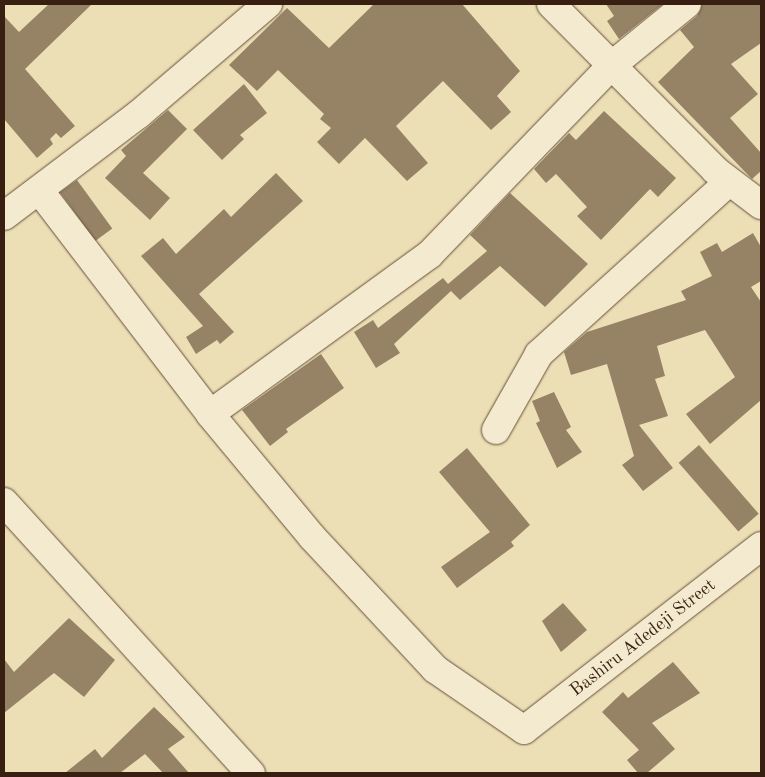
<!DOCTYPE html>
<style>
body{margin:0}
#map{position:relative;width:765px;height:777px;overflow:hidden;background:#eddfb5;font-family:"Old Standard TT",serif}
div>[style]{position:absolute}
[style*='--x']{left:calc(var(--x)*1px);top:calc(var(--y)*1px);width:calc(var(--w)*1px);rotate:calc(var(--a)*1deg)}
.building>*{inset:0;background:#968366;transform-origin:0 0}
.roads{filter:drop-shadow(0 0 1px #654f3a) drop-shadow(0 0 1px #654f3a)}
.minor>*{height:28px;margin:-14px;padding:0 14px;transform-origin:14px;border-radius:14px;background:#f3eacf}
span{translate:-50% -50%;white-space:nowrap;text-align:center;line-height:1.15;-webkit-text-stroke:5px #f3eacf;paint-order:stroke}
.street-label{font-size:18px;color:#381f11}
.frame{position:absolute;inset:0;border:5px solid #381f11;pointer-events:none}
</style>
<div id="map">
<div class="building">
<div style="clip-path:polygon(49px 4px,92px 4px,25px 69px,75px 126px,61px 138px,56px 133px,50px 139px,53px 144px,37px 158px,4px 119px,4px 16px,19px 32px)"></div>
<div style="clip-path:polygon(374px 4px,462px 4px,520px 71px,497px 96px,511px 112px,491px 130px,443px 81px,396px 126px,428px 163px,407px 181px,365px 138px,339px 164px,317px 142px,331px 128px,320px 119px,324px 114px,278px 70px,257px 91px,229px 65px,287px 8px,329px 48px)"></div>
<div style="clip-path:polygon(606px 4px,663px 4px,619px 39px,607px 21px,614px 16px)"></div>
<div style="clip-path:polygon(702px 4px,761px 4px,761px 43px,731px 64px,758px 94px,730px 118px,761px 153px,761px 171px,752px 179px,658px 82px,694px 47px,680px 30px,697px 16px)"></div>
<div style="clip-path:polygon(244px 84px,267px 113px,240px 135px,244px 139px,222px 160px,193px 130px)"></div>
<div style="clip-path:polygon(168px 110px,187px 129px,143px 173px,170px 198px,150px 220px,105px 178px,126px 156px,121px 150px)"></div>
<div style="clip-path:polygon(604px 111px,676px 178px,658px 197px,650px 189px,601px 240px,577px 216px,587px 207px,556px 174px,546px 183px,534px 169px,569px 133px,576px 140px)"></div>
<div style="clip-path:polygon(276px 173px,303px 201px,199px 294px,234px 332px,220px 344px,217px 340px,196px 354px,186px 337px,203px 326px,141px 256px,163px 238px,176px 254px,224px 209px,231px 217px)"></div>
<div style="left:77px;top:180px;width:60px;height:21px;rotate:54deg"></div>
<div style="clip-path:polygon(510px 193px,588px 264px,545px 307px,500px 266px,460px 300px,451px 291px,394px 344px,400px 353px,376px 368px,354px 332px,373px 320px,378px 328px,443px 278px,448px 284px,487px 251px,470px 235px)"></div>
<div style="clip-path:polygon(753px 233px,761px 247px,761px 281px,751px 287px,761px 302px,761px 400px,710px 444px,686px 414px,735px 377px,705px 330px,657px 346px,665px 376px,655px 379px,668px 416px,639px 425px,673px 468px,643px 491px,622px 465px,634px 456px,607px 364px,571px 375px,564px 352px,587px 332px,686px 300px,681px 291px,712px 276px,700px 252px,717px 243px,722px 252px)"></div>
<div style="clip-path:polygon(321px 354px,344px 388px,286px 429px,288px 432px,270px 446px,242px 410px)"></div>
<div style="clip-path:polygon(554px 392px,571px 427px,566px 430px,582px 452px,557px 468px,536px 423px,540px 421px,532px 401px)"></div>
<div style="left:699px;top:445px;width:91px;height:27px;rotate:49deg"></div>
<div style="clip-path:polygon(467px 448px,530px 525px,511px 542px,514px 546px,457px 588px,441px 567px,490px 532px,439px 472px)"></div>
<div style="clip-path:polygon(563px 603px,587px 630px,561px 652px,542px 621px)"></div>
<div style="clip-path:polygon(69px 618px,115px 660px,84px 697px,54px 673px,4px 713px,4px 659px,14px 672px)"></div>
<div style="clip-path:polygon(673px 662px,700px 693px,652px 723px,675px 749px,647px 773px,638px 773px,627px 760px,639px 750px,602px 712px,623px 692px,628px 698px)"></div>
<div style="clip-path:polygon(154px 707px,185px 737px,168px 749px,189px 773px,163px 773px,145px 754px,120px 773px,65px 773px,95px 749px,102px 758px)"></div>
</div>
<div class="roads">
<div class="minor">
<div style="--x:551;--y:4;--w:233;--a:45.3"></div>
<div style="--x:715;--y:170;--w:58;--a:37.3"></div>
<div style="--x:39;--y:190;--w:282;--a:52.6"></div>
<div style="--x:210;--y:414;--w:161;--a:50.3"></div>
<div style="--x:313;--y:538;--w:179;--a:47"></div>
<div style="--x:435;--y:669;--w:108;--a:34.4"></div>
<div style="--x:524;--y:730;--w:300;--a:-37.8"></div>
<div style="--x:4;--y:216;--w:169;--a:-37.1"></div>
<div style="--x:139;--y:114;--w:170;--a:-40.5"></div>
<div style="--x:210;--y:414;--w:272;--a:-36"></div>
<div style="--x:430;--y:254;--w:261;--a:-46.1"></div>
<div style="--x:611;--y:66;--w:98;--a:-39.2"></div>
<div style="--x:496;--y:430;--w:87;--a:-60.5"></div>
<div style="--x:539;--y:354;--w:256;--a:-42.2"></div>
<div style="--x:4;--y:502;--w:367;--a:47.7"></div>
</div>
</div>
<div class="street-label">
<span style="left:643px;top:638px;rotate:-38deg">Bashiru Adedeji Street</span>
</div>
<div class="frame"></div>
</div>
